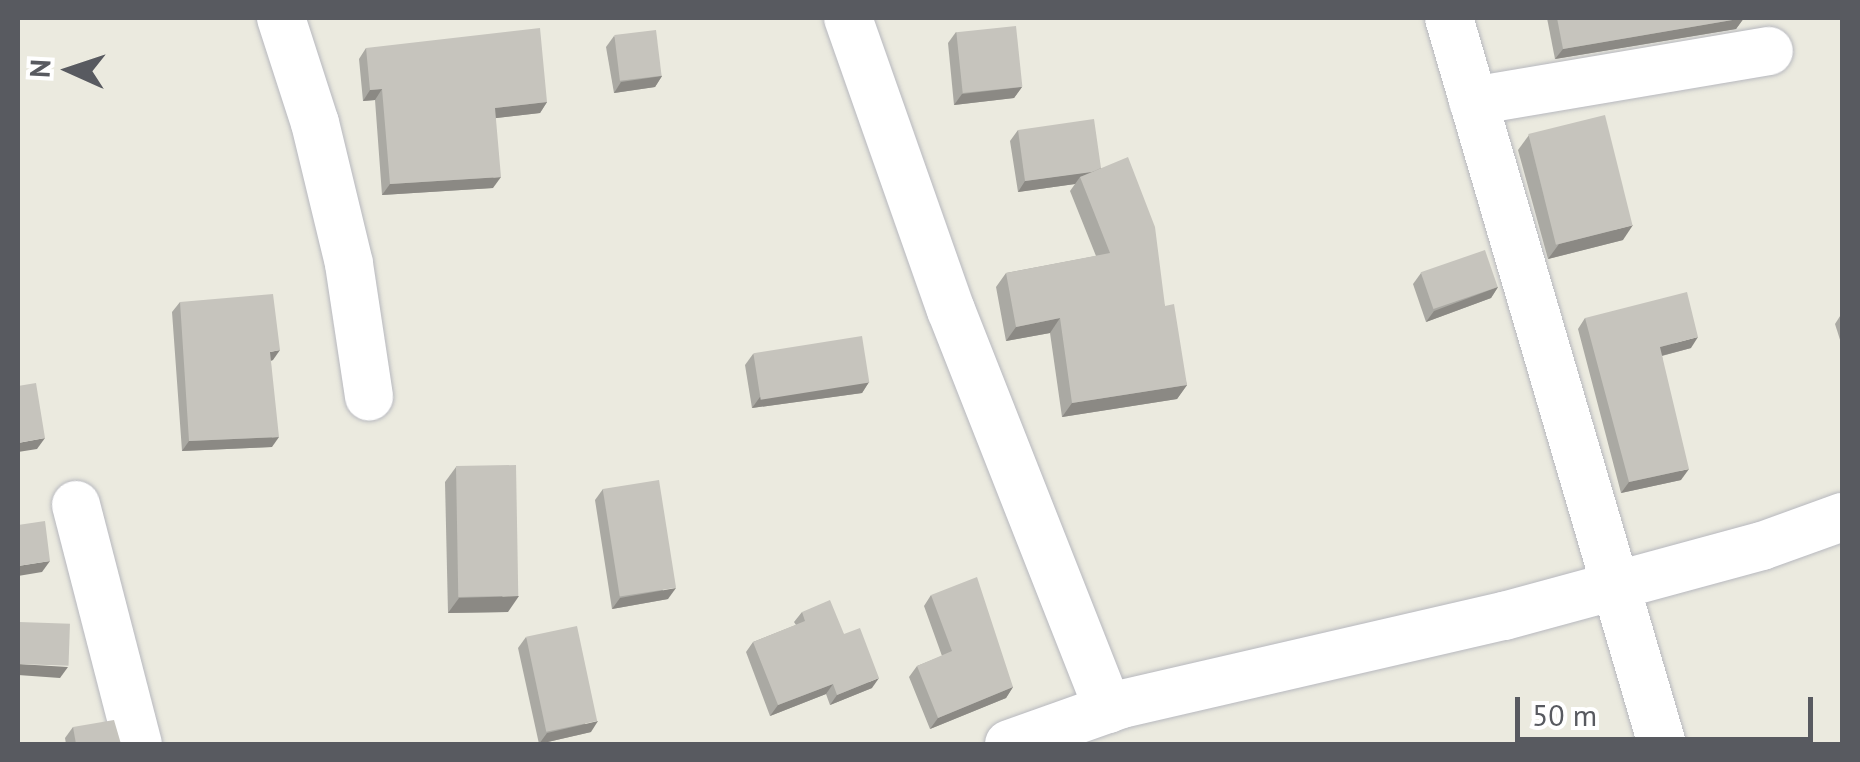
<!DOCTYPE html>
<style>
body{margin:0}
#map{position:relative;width:1860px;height:762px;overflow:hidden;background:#ebeadf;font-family:"PT Sans",sans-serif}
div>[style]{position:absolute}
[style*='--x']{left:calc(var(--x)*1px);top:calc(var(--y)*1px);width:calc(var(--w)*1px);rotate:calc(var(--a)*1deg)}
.roads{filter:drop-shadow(0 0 2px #b7b8be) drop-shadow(0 0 2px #b7b8be)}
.street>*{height:48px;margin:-24px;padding:0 24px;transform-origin:24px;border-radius:24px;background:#fff}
.wall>*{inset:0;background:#aaa9a3}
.shaded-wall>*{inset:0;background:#8b8984}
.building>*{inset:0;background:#c6c4bd;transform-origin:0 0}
span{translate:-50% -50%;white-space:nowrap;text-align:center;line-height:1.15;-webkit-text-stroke:9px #fff;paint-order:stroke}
.frame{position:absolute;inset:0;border:20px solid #585a60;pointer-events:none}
.north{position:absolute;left:20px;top:20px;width:100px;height:100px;-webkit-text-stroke:8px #fff;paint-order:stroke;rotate:273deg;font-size:28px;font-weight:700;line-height:40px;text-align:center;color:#585a60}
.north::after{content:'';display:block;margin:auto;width:35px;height:45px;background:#585a60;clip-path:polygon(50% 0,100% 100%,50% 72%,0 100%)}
.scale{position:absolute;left:1515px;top:697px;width:298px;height:45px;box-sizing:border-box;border:5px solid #585a60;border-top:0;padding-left:12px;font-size:30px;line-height:35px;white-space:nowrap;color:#585a60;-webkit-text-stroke:8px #fff;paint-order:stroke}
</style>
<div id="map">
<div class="roads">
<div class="street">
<div style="--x:281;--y:18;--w:110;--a:72.1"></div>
<div style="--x:315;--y:123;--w:145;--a:76.4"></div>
<div style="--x:349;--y:264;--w:134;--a:81.4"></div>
<div style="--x:848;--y:18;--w:310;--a:70.6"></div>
<div style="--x:951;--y:310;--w:429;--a:68.5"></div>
<div style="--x:1449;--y:18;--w:757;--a:73.65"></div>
<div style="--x:1473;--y:101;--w:300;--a:-9.6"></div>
<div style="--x:76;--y:505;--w:247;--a:75.5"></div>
<div style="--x:1009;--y:744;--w:120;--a:-19.5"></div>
<div style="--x:1122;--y:704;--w:392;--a:-13"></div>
<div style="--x:1504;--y:616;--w:267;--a:-15.2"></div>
<div style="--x:1762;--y:546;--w:85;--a:-19.9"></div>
</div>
</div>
<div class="wall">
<div style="clip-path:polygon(1547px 18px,1744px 18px,1736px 29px,1555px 59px)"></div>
<div style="clip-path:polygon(956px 32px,1022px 87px,1014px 98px,954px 105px,948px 43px)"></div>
<div style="clip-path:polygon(614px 36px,662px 76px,655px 87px,614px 93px,606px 47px)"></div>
<div style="clip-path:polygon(366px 48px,547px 102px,540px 113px,496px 118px,493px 188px,382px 195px,375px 100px,363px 101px,359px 59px)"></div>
<div style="clip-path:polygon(1018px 130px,1101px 168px,1165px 306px,1187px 385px,1177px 399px,1062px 417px,1050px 333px,1006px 341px,996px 287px,1006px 273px,1096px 256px,1070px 191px,1075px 184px,1018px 192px,1010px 141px)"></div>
<div style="clip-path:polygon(1529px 135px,1623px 240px,1548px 259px,1518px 150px)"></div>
<div style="clip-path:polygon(1421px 273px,1498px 287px,1491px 298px,1426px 322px,1413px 284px)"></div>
<div style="clip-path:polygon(180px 302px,273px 360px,271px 361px,272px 447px,182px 451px,172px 312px)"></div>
<div style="clip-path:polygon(1842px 313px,1842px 346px,1835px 324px)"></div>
<div style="clip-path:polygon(1585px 318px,1691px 348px,1662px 356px,1681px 480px,1621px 493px,1578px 329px)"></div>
<div style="clip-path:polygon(753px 354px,869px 382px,862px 393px,752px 408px,745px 365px)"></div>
<div style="clip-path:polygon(456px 467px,508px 612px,448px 613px,445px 482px)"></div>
<div style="clip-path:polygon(603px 489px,668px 599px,612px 609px,595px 500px)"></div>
<div style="clip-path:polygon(931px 595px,1013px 687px,1006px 698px,930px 729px,909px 677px,917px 666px,942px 656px,924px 606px)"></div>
<div style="clip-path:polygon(802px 612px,844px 634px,872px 688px,830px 705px,826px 694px,770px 716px,746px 652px,753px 642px,796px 625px,794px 622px)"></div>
<div style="clip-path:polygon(526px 637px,591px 732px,539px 744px,518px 648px)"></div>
<div style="clip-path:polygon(73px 727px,121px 744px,66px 744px,65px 738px)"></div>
</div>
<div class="shaded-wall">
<div style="clip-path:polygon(1744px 18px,1736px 29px,1555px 59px,1563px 49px)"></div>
<div style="clip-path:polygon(662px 76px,655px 87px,614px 93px,621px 82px)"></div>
<div style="clip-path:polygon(1022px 87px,1014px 98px,954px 105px,962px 94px)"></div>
<div style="clip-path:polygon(382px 89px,375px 100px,363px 101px,370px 90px)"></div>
<div style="clip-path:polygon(547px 102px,540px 113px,488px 119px,495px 108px)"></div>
<div style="clip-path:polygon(1102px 170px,1080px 177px,1075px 184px,1018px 192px,1025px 181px)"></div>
<div style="clip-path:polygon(501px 177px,493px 188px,382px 195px,390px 184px)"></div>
<div style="clip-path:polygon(1633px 225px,1623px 240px,1548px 259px,1559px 244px)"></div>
<div style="clip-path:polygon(1498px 287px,1491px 298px,1426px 322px,1434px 311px)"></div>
<div style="clip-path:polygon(1060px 318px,1050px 333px,1006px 341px,1016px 327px)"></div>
<div style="clip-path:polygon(1698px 337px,1691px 348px,1653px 358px,1660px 347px)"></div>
<div style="clip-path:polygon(280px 350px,273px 360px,263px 362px,270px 352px)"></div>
<div style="clip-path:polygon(869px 382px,862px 393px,752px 408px,760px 397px)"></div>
<div style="clip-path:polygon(1187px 385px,1177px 399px,1062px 417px,1072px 403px)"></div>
<div style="clip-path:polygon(279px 437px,272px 447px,182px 451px,189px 441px)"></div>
<div style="clip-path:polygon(45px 438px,37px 449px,18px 452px,18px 443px)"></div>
<div style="clip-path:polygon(1689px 469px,1681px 480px,1621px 493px,1629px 482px)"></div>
<div style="clip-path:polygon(50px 561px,42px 572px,18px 576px,18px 566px)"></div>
<div style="clip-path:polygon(676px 588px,668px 599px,612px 609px,620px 598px)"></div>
<div style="clip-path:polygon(519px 596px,508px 612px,448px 613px,459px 598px)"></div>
<div style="clip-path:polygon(18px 664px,68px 667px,60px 678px,18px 675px)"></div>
<div style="clip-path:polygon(879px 678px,872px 688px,830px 705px,837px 695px)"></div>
<div style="clip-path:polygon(833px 684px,826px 694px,770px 716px,778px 705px)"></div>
<div style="clip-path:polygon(1013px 687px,1006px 698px,930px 729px,938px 718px)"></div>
<div style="clip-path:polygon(598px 721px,591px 732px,539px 744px,547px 733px)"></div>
</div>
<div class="building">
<div style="clip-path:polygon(1557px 18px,1744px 18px,1563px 49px)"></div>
<div style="left:1016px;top:26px;width:61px;height:60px;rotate:84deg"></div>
<div style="clip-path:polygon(540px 28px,547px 102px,495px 108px,501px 177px,390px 184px,382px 89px,370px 90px,366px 48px)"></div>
<div style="left:656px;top:30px;width:46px;height:42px;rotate:83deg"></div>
<div style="left:1605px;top:115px;width:114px;height:79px;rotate:76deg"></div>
<div style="clip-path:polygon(1094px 119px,1101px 168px,1092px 172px,1025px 181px,1018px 130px)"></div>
<div style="clip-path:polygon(1128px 157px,1155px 227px,1165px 306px,1174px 304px,1187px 385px,1072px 403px,1060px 318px,1016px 327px,1006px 273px,1110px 253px,1080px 177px)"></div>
<div style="left:1485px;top:250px;width:39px;height:68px;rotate:71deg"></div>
<div style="clip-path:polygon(1687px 292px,1698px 337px,1660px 347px,1689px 469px,1629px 482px,1585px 318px)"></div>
<div style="clip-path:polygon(273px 294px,280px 350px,270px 352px,279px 437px,189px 441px,180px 302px)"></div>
<div style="left:862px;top:336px;width:47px;height:110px;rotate:81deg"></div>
<div style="clip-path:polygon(36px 383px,45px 438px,18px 443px,18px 386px)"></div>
<div style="left:516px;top:465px;width:131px;height:60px;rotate:89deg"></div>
<div style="left:659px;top:480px;width:109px;height:57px;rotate:81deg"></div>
<div style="clip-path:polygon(45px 521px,50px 561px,18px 566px,18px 525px)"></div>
<div style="clip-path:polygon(977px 577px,1013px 687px,938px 718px,917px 666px,952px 651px,931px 595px)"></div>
<div style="clip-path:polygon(830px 600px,844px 634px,860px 628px,879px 678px,837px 695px,833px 684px,778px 705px,753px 642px,805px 621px,802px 612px)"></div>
<div style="left:19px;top:622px;width:51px;height:42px;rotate:2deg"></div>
<div style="left:577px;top:626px;width:97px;height:52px;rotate:78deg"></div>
<div style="clip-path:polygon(114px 720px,121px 744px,76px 744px,73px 727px)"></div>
</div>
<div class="frame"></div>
<div class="north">N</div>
<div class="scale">50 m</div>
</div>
